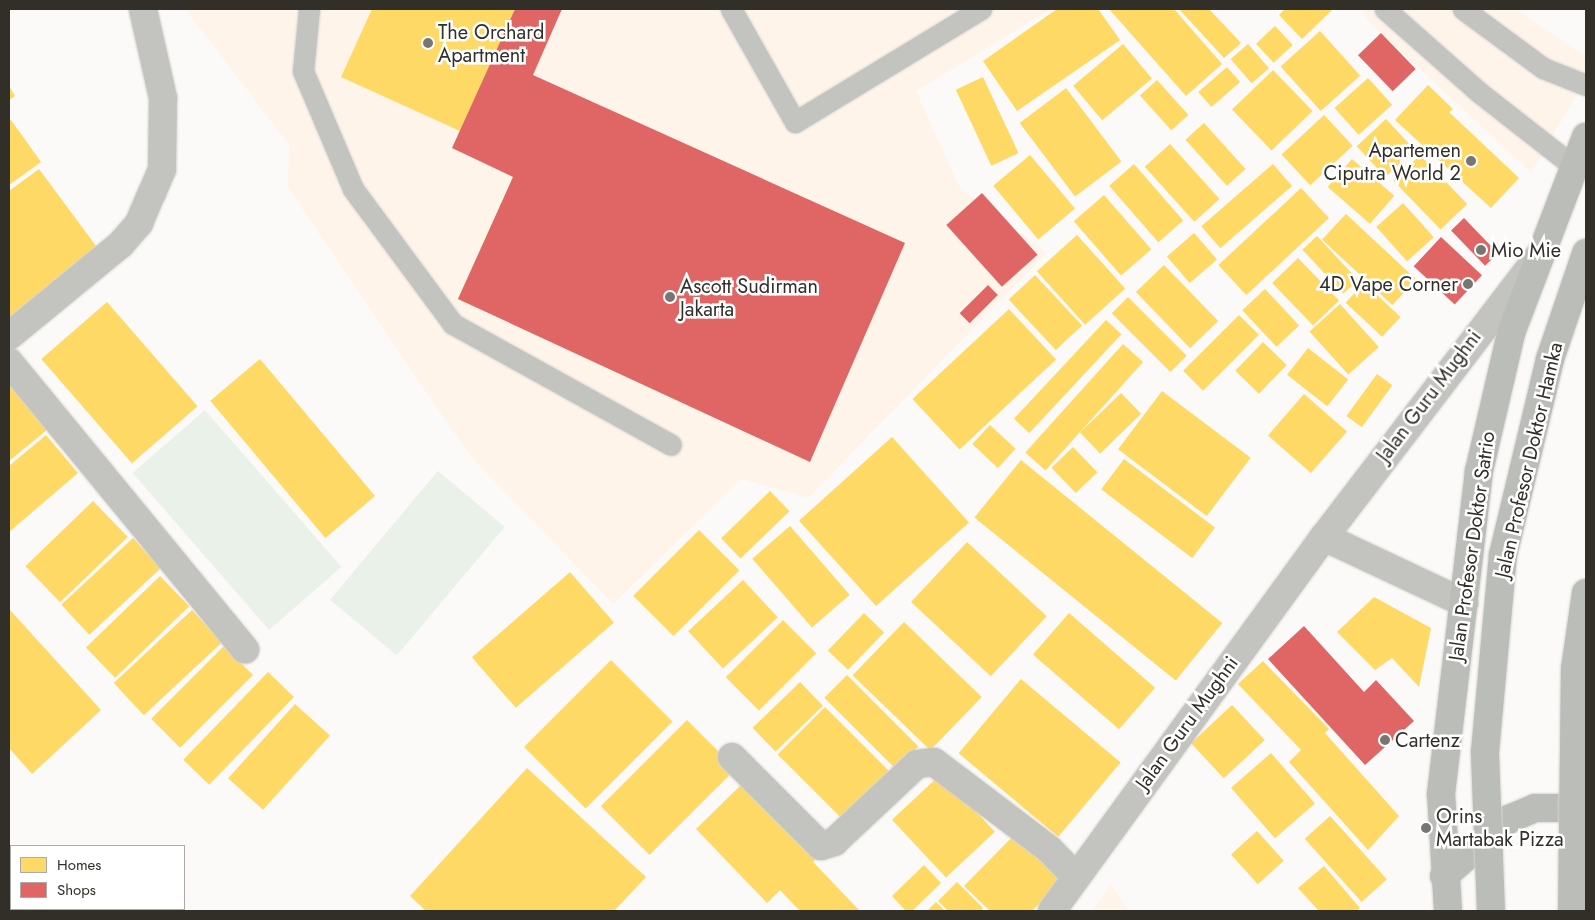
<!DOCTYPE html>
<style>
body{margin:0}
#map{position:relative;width:1595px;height:920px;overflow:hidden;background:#fcfaf8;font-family:Jost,sans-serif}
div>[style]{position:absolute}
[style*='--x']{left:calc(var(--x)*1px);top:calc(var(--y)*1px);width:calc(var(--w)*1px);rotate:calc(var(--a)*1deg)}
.built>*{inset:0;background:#fef4ea}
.green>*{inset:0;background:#e9f1e8;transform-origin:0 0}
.homes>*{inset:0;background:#ffd966;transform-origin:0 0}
.shops>*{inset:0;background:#e06666;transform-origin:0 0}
.roads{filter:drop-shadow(0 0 1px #d7d5d3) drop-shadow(0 0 1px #d7d5d3)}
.service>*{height:21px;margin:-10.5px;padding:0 10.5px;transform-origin:10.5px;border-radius:10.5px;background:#c3c4c0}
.minor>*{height:28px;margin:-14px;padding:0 14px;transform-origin:14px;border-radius:14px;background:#c3c4c0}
.primary>*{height:28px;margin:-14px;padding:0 14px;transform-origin:14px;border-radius:14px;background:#bbbdb8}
.bridges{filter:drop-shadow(0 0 1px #d7d5d3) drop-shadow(0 0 1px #d7d5d3)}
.primary-bridge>*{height:28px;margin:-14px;padding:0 14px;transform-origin:14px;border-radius:14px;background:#bbbdb8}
.dots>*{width:14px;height:14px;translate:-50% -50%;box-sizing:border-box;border:2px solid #fff;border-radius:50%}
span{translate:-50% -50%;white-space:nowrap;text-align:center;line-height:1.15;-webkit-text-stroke:5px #fff;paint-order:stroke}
.poi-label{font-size:20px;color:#322e28}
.left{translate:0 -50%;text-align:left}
.right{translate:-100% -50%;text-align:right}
.street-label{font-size:20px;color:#322e28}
.frame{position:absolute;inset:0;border:10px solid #322e28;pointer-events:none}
.legend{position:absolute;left:10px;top:845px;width:175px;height:65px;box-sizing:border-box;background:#fff;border:1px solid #adaba9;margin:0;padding:6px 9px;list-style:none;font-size:15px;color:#322e28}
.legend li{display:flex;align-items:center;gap:10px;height:25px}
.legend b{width:25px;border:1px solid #adaba9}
</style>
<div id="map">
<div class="built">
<div style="clip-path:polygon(185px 9px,1051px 9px,916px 91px,960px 188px,1047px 253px,808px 498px,741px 479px,613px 604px,469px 455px,288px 188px,289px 145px)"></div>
<div style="clip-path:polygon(1361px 9px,1517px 9px,1586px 57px,1586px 79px,1531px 173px,1369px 22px)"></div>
<div style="clip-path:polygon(1110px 884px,1129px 911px,1092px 911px)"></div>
</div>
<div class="green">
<div style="left:205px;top:410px;width:208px;height:96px;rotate:49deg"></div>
<div style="left:438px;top:471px;width:87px;height:168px;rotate:40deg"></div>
</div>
<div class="homes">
<div style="clip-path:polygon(372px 9px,515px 9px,460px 131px,341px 77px)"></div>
<div style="clip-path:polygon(1057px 9px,1098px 9px,1120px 40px,1017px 111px,983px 61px)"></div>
<div style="clip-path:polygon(1109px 9px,1174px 9px,1222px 64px,1186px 96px)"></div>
<div style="clip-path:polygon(1179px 9px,1209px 9px,1241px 43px,1224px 58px)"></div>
<div style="clip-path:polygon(1285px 9px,1333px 9px,1302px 39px,1279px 15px)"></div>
<div style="left:1275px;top:26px;width:26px;height:26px;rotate:47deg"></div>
<div style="left:1320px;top:31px;width:60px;height:53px;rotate:48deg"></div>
<div style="left:1123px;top:44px;width:45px;height:65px;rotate:50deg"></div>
<div style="left:1248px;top:44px;width:32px;height:23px;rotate:49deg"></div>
<div style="left:1227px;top:67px;width:20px;height:38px;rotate:49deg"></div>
<div style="left:1273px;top:70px;width:57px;height:57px;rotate:46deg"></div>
<div style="left:983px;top:77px;width:84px;height:30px;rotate:65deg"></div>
<div style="left:1368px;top:78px;width:36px;height:45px;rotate:48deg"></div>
<div style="left:1157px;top:80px;width:47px;height:23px;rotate:48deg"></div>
<div style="clip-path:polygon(1428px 85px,1453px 109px,1449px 112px,1519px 178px,1491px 208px,1395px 120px)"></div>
<div style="clip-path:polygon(9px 86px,15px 96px,9px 100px)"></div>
<div style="left:1066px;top:88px;width:92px;height:58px;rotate:53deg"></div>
<div style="left:1324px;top:115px;width:42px;height:58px;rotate:47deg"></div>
<div style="left:1386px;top:119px;width:42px;height:40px;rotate:47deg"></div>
<div style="clip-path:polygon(11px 120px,41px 162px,9px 185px,9px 121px)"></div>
<div style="left:1204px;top:123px;width:62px;height:25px;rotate:48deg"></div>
<div style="left:1170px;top:144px;width:74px;height:34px;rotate:48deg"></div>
<div style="left:1030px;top:155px;width:70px;height:48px;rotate:50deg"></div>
<div style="left:1420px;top:155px;width:68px;height:37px;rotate:46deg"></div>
<div style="left:1352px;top:159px;width:56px;height:37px;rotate:41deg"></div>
<div style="left:1134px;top:164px;width:75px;height:33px;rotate:49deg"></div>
<div style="left:1273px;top:164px;width:29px;height:95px;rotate:49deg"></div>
<div style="clip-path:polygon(39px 169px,102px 254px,9px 322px,9px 191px)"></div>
<div style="clip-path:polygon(513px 177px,671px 247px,688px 208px,881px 295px,826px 420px,660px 346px,644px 383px,458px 299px)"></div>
<div style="left:1301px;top:188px;width:41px;height:113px;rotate:47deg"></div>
<div style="left:1104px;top:195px;width:72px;height:40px;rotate:49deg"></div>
<div style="left:1403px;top:203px;width:46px;height:36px;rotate:48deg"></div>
<div style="left:1346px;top:214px;width:96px;height:35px;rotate:43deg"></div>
<div style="left:1194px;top:233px;width:35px;height:36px;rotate:49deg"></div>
<div style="left:1077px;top:235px;width:72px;height:54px;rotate:48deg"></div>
<div style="left:1317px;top:236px;width:60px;height:20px;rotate:47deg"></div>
<div style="left:1298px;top:258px;width:59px;height:36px;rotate:46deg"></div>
<div style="left:1164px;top:265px;width:78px;height:39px;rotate:46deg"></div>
<div style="left:1035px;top:275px;width:69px;height:36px;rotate:47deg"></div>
<div style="left:1364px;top:283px;width:50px;height:27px;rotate:43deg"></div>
<div style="left:1265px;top:289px;width:50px;height:31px;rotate:47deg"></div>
<div style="left:1128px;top:297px;width:83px;height:23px;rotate:45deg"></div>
<div style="left:107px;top:302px;width:138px;height:87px;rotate:49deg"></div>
<div style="left:1340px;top:304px;width:58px;height:41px;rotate:48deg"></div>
<div style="left:1009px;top:309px;width:69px;height:132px;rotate:47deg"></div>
<div style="left:1239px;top:315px;width:28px;height:79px;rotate:45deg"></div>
<div style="left:1106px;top:320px;width:21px;height:135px;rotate:43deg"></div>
<div style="left:1263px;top:342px;width:33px;height:40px;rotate:44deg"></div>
<div style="left:1123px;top:344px;width:27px;height:146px;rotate:42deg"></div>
<div style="left:1308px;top:348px;width:51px;height:34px;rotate:38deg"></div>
<div style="left:260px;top:359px;width:179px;height:65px;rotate:50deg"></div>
<div style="left:1377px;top:374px;width:19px;height:52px;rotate:36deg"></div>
<div style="clip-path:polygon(9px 381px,48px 429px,9px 461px)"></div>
<div style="left:1162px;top:391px;width:111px;height:73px;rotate:37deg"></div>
<div style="left:1121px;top:393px;width:29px;height:57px;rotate:46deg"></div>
<div style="left:1304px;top:394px;width:57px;height:55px;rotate:41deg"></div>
<div style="left:990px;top:425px;width:35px;height:26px;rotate:43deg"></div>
<div style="clip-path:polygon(46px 435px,78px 473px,9px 532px,9px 466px)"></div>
<div style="left:892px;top:437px;width:115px;height:125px;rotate:48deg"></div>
<div style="left:1073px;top:447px;width:35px;height:30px;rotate:46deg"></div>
<div style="left:1124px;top:459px;width:114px;height:38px;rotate:37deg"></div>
<div style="left:1021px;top:460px;width:259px;height:74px;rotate:39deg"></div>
<div style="left:770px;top:491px;width:28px;height:68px;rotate:46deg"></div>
<div style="left:93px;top:501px;width:50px;height:94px;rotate:46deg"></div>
<div style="left:790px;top:526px;width:91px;height:50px;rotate:49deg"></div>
<div style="left:699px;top:530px;width:57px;height:93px;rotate:45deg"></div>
<div style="left:133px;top:538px;width:41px;height:98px;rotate:47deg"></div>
<div style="left:967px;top:542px;width:109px;height:82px;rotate:43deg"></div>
<div style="left:570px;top:572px;width:67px;height:130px;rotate:49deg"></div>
<div style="left:160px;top:576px;width:42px;height:103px;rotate:46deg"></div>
<div style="left:743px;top:580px;width:51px;height:75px;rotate:47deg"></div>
<div style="clip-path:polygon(1374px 597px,1431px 628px,1419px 687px,1392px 658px,1375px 670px,1337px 632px)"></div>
<div style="clip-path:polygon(9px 609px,101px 710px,32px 774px,9px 748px)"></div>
<div style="left:192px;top:610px;width:44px;height:107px;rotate:47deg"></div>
<div style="left:864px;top:613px;width:28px;height:52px;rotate:44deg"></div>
<div style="left:1069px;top:613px;width:114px;height:55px;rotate:41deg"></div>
<div style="left:783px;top:620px;width:47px;height:81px;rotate:45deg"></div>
<div style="left:904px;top:622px;width:108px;height:74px;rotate:44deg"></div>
<div style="left:224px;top:646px;width:41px;height:103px;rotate:45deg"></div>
<div style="left:611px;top:660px;width:87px;height:123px;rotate:45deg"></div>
<div style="clip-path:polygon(1263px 661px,1329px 729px,1325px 733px,1399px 816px,1368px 850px,1289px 762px,1301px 750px,1238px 684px)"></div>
<div style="left:268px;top:672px;width:36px;height:122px;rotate:44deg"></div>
<div style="left:847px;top:675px;width:101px;height:32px;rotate:45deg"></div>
<div style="left:1021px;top:679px;width:130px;height:97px;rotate:40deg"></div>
<div style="left:800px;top:682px;width:33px;height:66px;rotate:46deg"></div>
<div style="left:295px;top:704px;width:47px;height:100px;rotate:42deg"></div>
<div style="left:1232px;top:705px;width:48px;height:56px;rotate:47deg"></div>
<div style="left:825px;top:707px;width:101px;height:67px;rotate:45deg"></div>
<div style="left:687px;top:720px;width:69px;height:122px;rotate:45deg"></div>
<div style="left:1271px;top:753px;width:67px;height:53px;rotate:49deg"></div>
<div style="clip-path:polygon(527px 768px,646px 877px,614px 911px,426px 911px,410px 896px)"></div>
<div style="left:941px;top:774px;width:79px;height:67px;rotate:47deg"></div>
<div style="clip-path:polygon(748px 778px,821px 854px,813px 862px,860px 911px,800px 911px,780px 890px,767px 903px,696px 829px)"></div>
<div style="left:1330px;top:816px;width:85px;height:34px;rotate:48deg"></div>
<div style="clip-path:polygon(1019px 830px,1067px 876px,1032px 911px,990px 911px,964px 886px)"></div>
<div style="left:1257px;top:831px;width:40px;height:35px;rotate:48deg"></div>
<div style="clip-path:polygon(11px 853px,11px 909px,18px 911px,9px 911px)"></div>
<div style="clip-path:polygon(924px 865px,941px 883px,912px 911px,906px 911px,892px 896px)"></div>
<div style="clip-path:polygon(1324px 866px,1360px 908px,1356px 911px,1319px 911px,1298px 888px)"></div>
<div style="clip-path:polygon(957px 882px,983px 908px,981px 911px,948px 911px,938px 901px)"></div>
<div style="clip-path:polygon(936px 902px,945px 911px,927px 911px)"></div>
</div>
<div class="shops">
<div style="clip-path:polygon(515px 9px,562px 9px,533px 75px,905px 243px,810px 462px,458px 299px,513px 177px,452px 148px)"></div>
<div style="left:1381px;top:33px;width:50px;height:32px;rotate:46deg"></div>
<div style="left:982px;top:193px;width:83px;height:48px;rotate:48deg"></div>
<div style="left:1464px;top:218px;width:49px;height:18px;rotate:46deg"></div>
<div style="left:1441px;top:237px;width:56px;height:40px;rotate:43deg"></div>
<div style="left:988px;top:285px;width:14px;height:40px;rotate:45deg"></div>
<div style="clip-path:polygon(1304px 626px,1364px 692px,1376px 680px,1414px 721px,1365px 765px,1268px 659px)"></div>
</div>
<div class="roads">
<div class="service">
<div style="--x:309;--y:9;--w:62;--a:95.5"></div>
<div style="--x:303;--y:71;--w:128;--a:67"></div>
<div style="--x:353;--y:189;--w:168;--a:53.5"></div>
<div style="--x:453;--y:324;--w:249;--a:29"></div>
<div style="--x:731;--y:9;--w:130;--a:60.5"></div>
<div style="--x:795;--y:122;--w:218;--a:-31.3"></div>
<div style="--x:1385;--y:9;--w:127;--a:41.5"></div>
<div style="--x:1480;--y:93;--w:118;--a:38.1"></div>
<div style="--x:1463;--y:9;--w:99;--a:36.4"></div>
<div style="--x:1543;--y:68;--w:46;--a:21.6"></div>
</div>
<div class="minor">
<div style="--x:9;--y:336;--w:145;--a:-39.4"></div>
<div style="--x:121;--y:244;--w:28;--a:-49"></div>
<div style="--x:139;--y:223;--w:33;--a:-67"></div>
<div style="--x:152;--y:193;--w:26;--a:-67"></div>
<div style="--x:162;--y:169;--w:71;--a:-89.2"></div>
<div style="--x:163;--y:98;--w:91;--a:-102.7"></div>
<div style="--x:9;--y:362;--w:372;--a:50.6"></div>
<div style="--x:1324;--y:537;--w:155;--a:25.2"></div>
<div style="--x:732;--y:757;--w:126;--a:45"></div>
<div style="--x:821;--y:846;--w:14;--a:-17"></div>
<div style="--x:834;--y:842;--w:114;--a:-43.2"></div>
<div style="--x:917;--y:764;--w:17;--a:-7"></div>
<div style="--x:934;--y:762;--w:144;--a:37.1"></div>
<div style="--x:1049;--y:849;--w:37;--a:46"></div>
<div style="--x:1052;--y:911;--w:462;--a:-54"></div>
<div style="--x:1324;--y:537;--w:351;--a:-52.6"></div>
</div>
<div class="primary">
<div style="--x:1444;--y:876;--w:86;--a:-41.2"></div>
<div style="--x:1509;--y:819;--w:28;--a:-23"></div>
<div style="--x:1535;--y:808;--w:28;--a:0"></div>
<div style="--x:1563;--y:808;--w:24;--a:19"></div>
<div style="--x:1448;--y:911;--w:117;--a:-93.4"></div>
<div style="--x:1441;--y:794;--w:325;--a:-83.3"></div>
<div style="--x:1479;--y:471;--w:142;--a:-76.9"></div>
<div style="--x:1511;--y:333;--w:210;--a:-69.1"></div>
</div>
</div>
<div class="bridges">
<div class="primary-bridge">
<div style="--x:1491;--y:911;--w:159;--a:-92.2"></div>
<div style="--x:1485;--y:752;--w:198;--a:-84.8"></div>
<div style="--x:1503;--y:555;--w:202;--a:-76.5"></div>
<div style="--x:1550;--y:359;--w:112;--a:-71.2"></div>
<div style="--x:1572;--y:911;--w:242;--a:-89.3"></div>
<div style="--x:1575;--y:669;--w:77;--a:-81.8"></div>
</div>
</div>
<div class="dots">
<div style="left:428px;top:43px;background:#797571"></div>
<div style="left:1471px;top:161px;background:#797571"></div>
<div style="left:1481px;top:250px;background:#797571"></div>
<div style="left:1468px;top:284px;background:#797571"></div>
<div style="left:670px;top:297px;background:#797571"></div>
<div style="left:1385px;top:740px;background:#797571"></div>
<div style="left:1426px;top:828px;background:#797571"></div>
</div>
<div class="poi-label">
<span class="left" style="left:438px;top:44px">The Orchard<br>Apartment</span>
<span class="right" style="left:1461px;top:162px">Apartemen<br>Ciputra World 2</span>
<span class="left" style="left:1491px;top:250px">Mio Mie</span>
<span class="right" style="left:1458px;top:284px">4D Vape Corner</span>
<span class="left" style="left:680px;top:298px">Ascott Sudirman<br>Jakarta</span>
<span class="left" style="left:1395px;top:740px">Cartenz</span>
<span class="left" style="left:1436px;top:828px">Orins<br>Martabak Pizza</span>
</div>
<div class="street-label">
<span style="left:1429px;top:396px;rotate:-53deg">Jalan Guru Mughni</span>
<span style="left:1529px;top:460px;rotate:-77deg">Jalan Profesor Doktor Hamka</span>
<span style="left:1472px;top:546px;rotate:-82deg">Jalan Profesor Doktor Satrio</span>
<span style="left:1187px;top:723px;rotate:-54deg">Jalan Guru Mughni</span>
</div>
<div class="frame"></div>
<ul class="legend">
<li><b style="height:14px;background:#ffd966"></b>Homes</li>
<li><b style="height:14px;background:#e06666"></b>Shops</li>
</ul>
</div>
